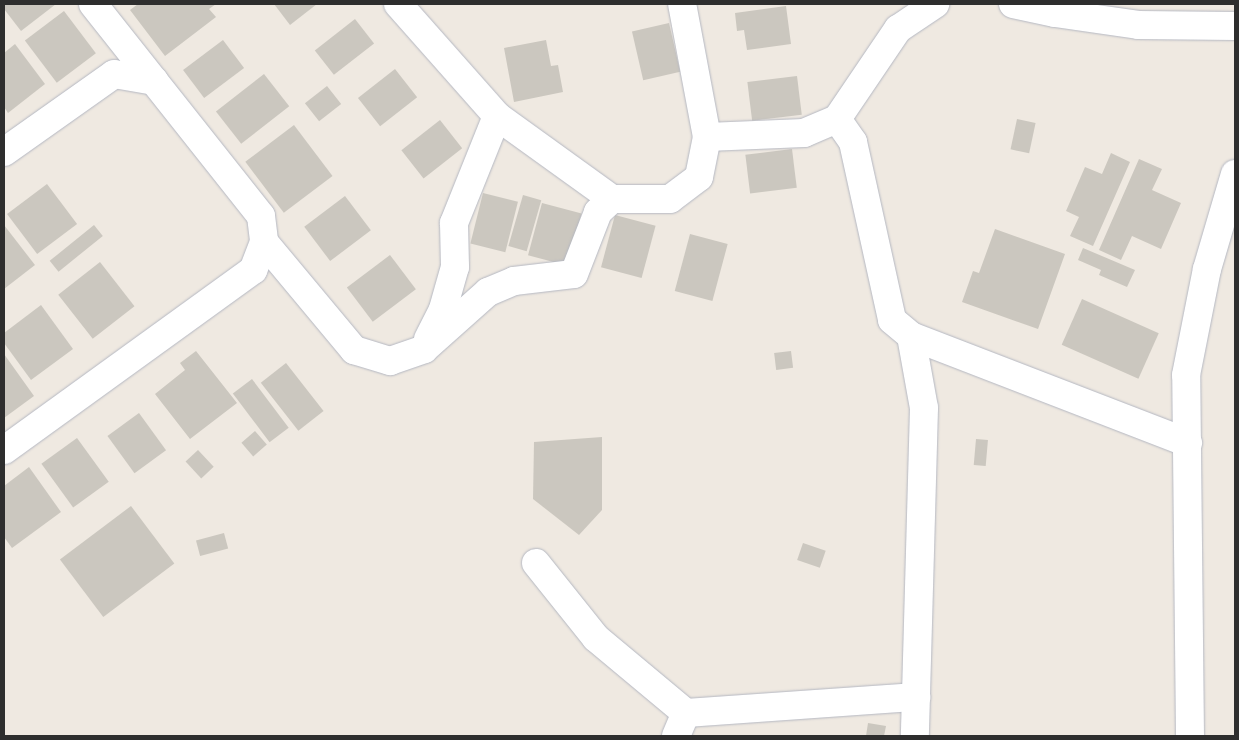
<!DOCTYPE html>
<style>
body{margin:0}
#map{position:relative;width:1239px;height:740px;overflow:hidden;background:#efe9e1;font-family:Jost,sans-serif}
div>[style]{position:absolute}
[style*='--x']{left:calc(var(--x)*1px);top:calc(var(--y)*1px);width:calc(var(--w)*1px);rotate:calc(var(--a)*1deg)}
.building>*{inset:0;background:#cbc7bf;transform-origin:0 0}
.roads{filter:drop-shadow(0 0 1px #b4b7c1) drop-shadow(0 0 1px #b4b7c1)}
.street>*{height:28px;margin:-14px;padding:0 14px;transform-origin:14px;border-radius:14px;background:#fff}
span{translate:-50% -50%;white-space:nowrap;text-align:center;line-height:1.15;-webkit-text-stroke:4px #fff;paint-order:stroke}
.frame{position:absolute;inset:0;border:5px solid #2e2e2e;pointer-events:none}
</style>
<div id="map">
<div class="building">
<div style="clip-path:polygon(4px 4px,56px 4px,21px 31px,4px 9px)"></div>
<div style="clip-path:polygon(138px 4px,216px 4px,209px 9px,216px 17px,165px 56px,130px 10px)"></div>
<div style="clip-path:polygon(274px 4px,317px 4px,290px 25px)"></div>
<div style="clip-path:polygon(786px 6px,791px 44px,747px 50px,744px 30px,737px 31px,735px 13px)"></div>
<div style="left:64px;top:11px;width:53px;height:49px;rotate:53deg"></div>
<div style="left:355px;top:19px;width:31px;height:51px;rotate:52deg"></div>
<div style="left:669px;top:23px;width:50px;height:38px;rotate:77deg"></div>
<div style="left:223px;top:40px;width:35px;height:50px;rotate:53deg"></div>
<div style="clip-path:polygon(546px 40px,551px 66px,558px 65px,563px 92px,514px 102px,504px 48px)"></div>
<div style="clip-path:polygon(15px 44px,45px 84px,8px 113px,4px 107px,4px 53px)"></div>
<div style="left:395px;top:69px;width:36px;height:47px;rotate:52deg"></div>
<div style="left:264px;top:74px;width:41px;height:61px;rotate:52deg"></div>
<div style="left:797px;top:76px;width:39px;height:50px;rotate:83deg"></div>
<div style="left:327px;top:86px;width:23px;height:28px;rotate:52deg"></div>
<div style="left:1017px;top:119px;width:19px;height:31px;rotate:12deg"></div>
<div style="left:440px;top:120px;width:36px;height:49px;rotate:52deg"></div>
<div style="left:294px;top:125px;width:64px;height:61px;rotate:53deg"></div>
<div style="left:792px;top:149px;width:39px;height:47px;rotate:83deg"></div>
<div style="clip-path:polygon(1111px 153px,1130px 162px,1093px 246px,1070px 236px,1079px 217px,1066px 211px,1085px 167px,1102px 174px)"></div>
<div style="clip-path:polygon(1139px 159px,1162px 169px,1152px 190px,1181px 203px,1161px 249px,1132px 236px,1121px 260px,1099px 250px)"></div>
<div style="left:47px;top:184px;width:50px;height:50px;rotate:53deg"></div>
<div style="left:483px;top:193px;width:36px;height:52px;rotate:14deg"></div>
<div style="left:523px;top:195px;width:19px;height:53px;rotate:16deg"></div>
<div style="left:345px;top:196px;width:43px;height:51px;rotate:53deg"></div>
<div style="left:542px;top:203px;width:41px;height:54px;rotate:15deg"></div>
<div style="left:615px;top:215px;width:42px;height:54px;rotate:15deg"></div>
<div style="clip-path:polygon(4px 225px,35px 265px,4px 289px)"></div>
<div style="left:94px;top:225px;width:14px;height:57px;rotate:51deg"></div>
<div style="clip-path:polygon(995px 229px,1065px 254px,1038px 329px,962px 302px,973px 271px,979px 273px)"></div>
<div style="left:690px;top:234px;width:39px;height:59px;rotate:15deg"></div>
<div style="clip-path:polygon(1083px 248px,1135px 270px,1127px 287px,1099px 275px,1101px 270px,1078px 260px)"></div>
<div style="left:390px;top:255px;width:43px;height:54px;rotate:53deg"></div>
<div style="left:100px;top:262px;width:56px;height:53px;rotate:52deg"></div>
<div style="left:1082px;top:299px;width:84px;height:50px;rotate:24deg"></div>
<div style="clip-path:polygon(41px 305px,73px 349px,31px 380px,4px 343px,4px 333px)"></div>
<div style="clip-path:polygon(196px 351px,237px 403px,190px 439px,155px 394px,185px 370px,180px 363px)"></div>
<div style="left:791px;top:351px;width:17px;height:17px;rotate:83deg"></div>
<div style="clip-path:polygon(4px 354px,34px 396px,4px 418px)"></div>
<div style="left:286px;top:363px;width:61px;height:32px;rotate:52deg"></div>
<div style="left:252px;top:379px;width:61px;height:24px;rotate:53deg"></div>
<div style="left:139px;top:413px;width:46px;height:39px;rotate:54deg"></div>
<div style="left:255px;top:431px;width:18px;height:18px;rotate:49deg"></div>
<div style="clip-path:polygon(602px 437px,602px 510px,579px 535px,533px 499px,534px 442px)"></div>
<div style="left:77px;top:438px;width:54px;height:44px;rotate:54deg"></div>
<div style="left:976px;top:439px;width:12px;height:26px;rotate:5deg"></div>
<div style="left:198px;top:450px;width:23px;height:17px;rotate:47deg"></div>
<div style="clip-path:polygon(29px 467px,61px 512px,12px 548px,4px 537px,4px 486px)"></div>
<div style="left:131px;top:506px;width:72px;height:89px;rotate:53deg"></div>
<div style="left:224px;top:533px;width:16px;height:29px;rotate:75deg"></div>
<div style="left:803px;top:543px;width:24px;height:18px;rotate:19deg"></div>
<div style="clip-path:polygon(868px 723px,886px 726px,884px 736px,866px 736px)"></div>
</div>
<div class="roads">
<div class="street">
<div style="--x:93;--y:4;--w:98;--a:51.6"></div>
<div style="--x:398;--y:4;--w:149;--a:48.5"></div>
<div style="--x:497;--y:116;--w:142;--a:35.8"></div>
<div style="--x:1013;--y:4;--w:43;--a:12.1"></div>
<div style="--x:1055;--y:13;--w:84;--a:8.2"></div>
<div style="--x:1138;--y:25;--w:97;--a:0.6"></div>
<div style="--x:837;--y:119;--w:28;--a:55"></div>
<div style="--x:853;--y:142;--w:182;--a:77.6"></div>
<div style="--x:892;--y:320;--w:25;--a:40"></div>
<div style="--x:911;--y:336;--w:297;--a:21.1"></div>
<div style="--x:707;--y:137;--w:97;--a:-2.4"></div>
<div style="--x:804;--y:133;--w:36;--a:-23"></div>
<div style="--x:837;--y:119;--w:109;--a:-55.9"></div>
<div style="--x:898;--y:29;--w:45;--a:-34"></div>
<div style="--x:4;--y:152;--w:135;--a:-35.3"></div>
<div style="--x:114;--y:74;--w:41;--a:9.9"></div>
<div style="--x:154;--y:81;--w:172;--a:51.6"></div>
<div style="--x:261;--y:216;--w:26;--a:83"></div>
<div style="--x:264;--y:242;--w:30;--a:111"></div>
<div style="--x:253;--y:270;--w:307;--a:144.1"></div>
<div style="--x:264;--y:242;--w:141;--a:50.2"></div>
<div style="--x:354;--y:350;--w:38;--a:17"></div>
<div style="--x:390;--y:361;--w:36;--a:-19"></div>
<div style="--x:424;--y:349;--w:86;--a:-41.7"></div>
<div style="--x:488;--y:292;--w:28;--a:-23"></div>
<div style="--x:514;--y:281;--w:60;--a:-6.7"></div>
<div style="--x:574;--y:274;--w:66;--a:-68.8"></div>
<div style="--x:598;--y:212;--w:19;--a:-43"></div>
<div style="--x:612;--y:199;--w:58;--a:0"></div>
<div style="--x:670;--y:199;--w:36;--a:-37"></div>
<div style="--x:699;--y:177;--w:41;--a:-78.7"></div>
<div style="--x:707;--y:137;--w:135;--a:-100.6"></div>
<div style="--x:911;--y:336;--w:73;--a:79.8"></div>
<div style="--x:924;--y:408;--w:328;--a:91.6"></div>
<div style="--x:428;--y:339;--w:34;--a:-63"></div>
<div style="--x:443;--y:309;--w:44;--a:-74.1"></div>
<div style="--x:455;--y:267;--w:44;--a:-91.3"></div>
<div style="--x:454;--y:223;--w:115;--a:-68.1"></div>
<div style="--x:536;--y:563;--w:96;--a:51.3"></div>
<div style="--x:596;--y:638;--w:117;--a:39.8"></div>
<div style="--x:686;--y:713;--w:231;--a:-4"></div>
<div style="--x:676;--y:736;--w:25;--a:-67"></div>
<div style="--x:1190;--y:736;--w:361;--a:-90.6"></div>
<div style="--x:1186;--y:375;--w:108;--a:-78.8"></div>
<div style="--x:1207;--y:269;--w:99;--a:-73.6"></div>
</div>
</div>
<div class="frame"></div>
</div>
